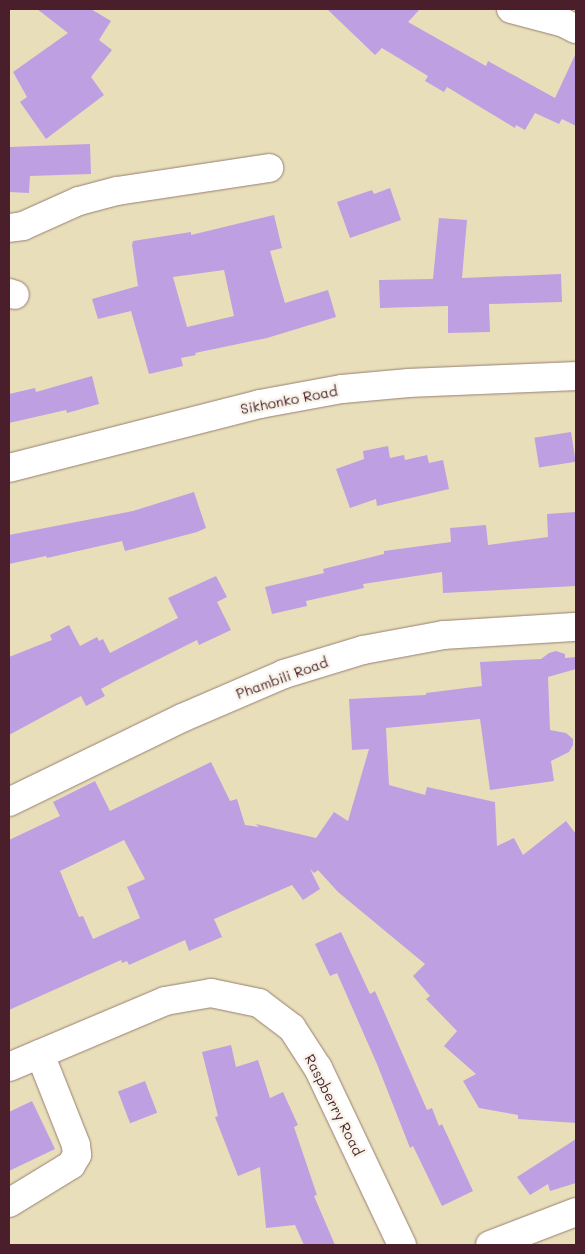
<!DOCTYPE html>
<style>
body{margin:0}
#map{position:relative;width:585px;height:1254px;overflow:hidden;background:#e8dfba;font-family:Mali,sans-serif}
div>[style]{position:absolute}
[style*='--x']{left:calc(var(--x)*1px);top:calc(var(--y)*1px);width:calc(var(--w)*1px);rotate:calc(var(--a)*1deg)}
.building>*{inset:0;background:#be9fe1;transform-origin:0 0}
.roads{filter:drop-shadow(0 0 1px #997f72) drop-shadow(0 0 1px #997f72)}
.minor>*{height:28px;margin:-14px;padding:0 14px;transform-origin:14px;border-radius:14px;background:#fff}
span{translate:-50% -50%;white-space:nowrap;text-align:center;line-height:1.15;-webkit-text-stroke:5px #f7f3e8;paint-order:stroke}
.street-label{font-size:14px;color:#4a1f2b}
.frame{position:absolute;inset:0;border:10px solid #4a1f2b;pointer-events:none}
</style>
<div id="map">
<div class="building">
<div style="clip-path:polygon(37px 9px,91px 9px,111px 21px,99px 40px,112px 50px,91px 77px,104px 95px,46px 139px,20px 102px,27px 97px,13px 72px,68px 33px)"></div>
<div style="clip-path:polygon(327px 9px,420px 9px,408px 22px,486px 66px,488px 61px,555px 98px,576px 53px,576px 126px,562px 119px,559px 124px,535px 113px,525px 130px,516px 125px,515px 128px,447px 87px,444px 92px,425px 81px,428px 76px,382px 48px,375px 55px)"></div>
<div style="clip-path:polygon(90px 144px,91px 174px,30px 176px,29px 193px,9px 192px,9px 147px)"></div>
<div style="clip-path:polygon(390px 188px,401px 220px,350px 238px,337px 202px,372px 190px,374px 194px)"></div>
<div style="clip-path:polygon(evenodd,274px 215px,282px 248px,270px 251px,285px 303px,328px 290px,336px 317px,267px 338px,195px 353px,196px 355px,181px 358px,183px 366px,149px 374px,131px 311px,98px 319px,92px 299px,138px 286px,132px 245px,133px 241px,191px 232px,191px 235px,274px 215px,224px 270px,234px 316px,187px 327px,173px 277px,224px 270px)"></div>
<div style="clip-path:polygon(439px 218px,467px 220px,462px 278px,561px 274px,562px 302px,489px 304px,490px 332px,448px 333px,448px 306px,380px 308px,379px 280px,433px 279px)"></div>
<div style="clip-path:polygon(92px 376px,99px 404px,67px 413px,66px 410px,9px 423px,9px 394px,35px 388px,36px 392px)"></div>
<div style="left:571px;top:432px;width:30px;height:37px;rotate:81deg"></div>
<div style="clip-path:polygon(388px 446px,390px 458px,404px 455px,405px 460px,427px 455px,429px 463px,443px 460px,449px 489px,377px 506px,376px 499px,350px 508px,336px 469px,364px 459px,363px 451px)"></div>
<div style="clip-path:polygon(194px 492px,206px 528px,197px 532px,125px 551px,122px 541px,47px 558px,46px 556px,9px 564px,9px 535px,133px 511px)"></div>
<div style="clip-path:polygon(576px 512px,576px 586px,443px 593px,442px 572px,363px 584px,364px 588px,306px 601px,307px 606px,272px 614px,265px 587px,324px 573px,323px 569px,384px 554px,384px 551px,451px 542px,450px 528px,486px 525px,488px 545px,548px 537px,547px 514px)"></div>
<div style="clip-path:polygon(216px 576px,227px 597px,217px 602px,231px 630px,199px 645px,197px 640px,119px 679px,101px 689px,105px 696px,86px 706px,81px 696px,9px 735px,9px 657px,52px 640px,50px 635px,69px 625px,80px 646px,97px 637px,99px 641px,103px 639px,110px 653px,178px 618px,168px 598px)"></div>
<div style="clip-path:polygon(evenodd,556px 651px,565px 654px,565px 658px,576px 657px,576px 669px,548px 677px,550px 730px,566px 733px,573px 739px,573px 745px,569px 752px,551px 761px,554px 781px,490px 790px,480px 719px,386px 728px,389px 785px,425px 795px,427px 787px,495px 802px,497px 846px,514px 838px,523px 855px,566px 821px,576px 834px,576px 1123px,518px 1119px,518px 1115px,479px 1108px,463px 1081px,476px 1074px,444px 1046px,457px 1031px,426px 999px,430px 996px,413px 976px,425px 964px,338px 892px,318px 870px,314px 873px,310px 869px,320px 889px,303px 900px,292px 885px,214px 919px,222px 937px,189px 951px,185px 940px,129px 965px,127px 961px,122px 963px,121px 960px,9px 1010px,9px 840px,60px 816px,53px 802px,95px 781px,110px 811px,211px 762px,230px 801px,237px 799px,245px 825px,259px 827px,256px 824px,316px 838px,334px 812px,348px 821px,369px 749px,352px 750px,349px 699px,426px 695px,426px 693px,482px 686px,480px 662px,541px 659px,549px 653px,556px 651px,124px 840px,145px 879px,127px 887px,140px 918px,93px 939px,83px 916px,79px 917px,60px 871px,124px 840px)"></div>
<div style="clip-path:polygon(341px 932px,370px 994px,375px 991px,427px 1110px,432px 1108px,439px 1126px,442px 1124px,473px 1191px,442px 1206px,413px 1146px,410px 1148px,377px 1064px,337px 973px,330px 976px,315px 944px)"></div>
<div style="clip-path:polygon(231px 1045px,236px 1067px,258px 1060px,270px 1098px,283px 1092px,298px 1125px,294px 1127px,317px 1195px,314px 1196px,335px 1245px,304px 1245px,295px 1225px,266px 1228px,260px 1167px,238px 1176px,215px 1117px,218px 1116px,202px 1052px)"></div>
<div style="left:145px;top:1081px;width:34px;height:29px;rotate:69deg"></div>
<div style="clip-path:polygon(32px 1101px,55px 1149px,9px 1171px,9px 1112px)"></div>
<div style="clip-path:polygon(576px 1139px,576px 1183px,550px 1191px,548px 1184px,530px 1195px,517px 1177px)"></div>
</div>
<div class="roads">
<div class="minor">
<div style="--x:511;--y:9;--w:55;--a:14.8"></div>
<div style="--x:564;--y:23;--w:13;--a:27"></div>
<div style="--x:9;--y:228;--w:14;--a:-8"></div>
<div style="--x:23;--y:226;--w:61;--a:-24.1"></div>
<div style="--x:79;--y:201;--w:39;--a:-15"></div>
<div style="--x:117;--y:191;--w:154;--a:-8.6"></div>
<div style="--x:9;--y:293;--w:6;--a:18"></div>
<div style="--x:9;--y:468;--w:259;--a:-14.3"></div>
<div style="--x:260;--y:404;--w:83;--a:-10.4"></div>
<div style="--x:342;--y:389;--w:67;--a:-5.1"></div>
<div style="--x:409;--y:383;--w:167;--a:-2.4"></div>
<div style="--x:9;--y:802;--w:192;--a:-25.9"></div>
<div style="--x:182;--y:718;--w:111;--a:-23.3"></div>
<div style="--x:284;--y:674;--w:83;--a:-16.9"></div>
<div style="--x:363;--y:650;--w:82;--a:-10.5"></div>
<div style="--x:444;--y:635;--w:132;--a:-3.5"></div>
<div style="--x:9;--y:1067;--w:169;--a:-22.9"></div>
<div style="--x:165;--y:1001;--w:47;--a:-9.9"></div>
<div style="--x:211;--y:993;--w:49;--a:11.8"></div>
<div style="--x:259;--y:1003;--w:41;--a:37.1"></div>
<div style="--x:292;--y:1028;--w:48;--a:57"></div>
<div style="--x:318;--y:1068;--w:196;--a:64.6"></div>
<div style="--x:9;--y:1203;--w:73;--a:-31.5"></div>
<div style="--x:71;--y:1165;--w:12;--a:-59"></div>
<div style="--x:77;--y:1155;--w:10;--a:-96"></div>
<div style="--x:76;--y:1145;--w:98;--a:-111.6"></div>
<div style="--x:490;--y:1245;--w:92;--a:-21"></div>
</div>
</div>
<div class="street-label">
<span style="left:289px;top:400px;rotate:-11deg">Sikhonko Road</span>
<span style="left:282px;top:678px;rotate:-20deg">Phambili Road</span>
<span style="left:334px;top:1105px;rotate:63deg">Raspberry Road</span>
</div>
<div class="frame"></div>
</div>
